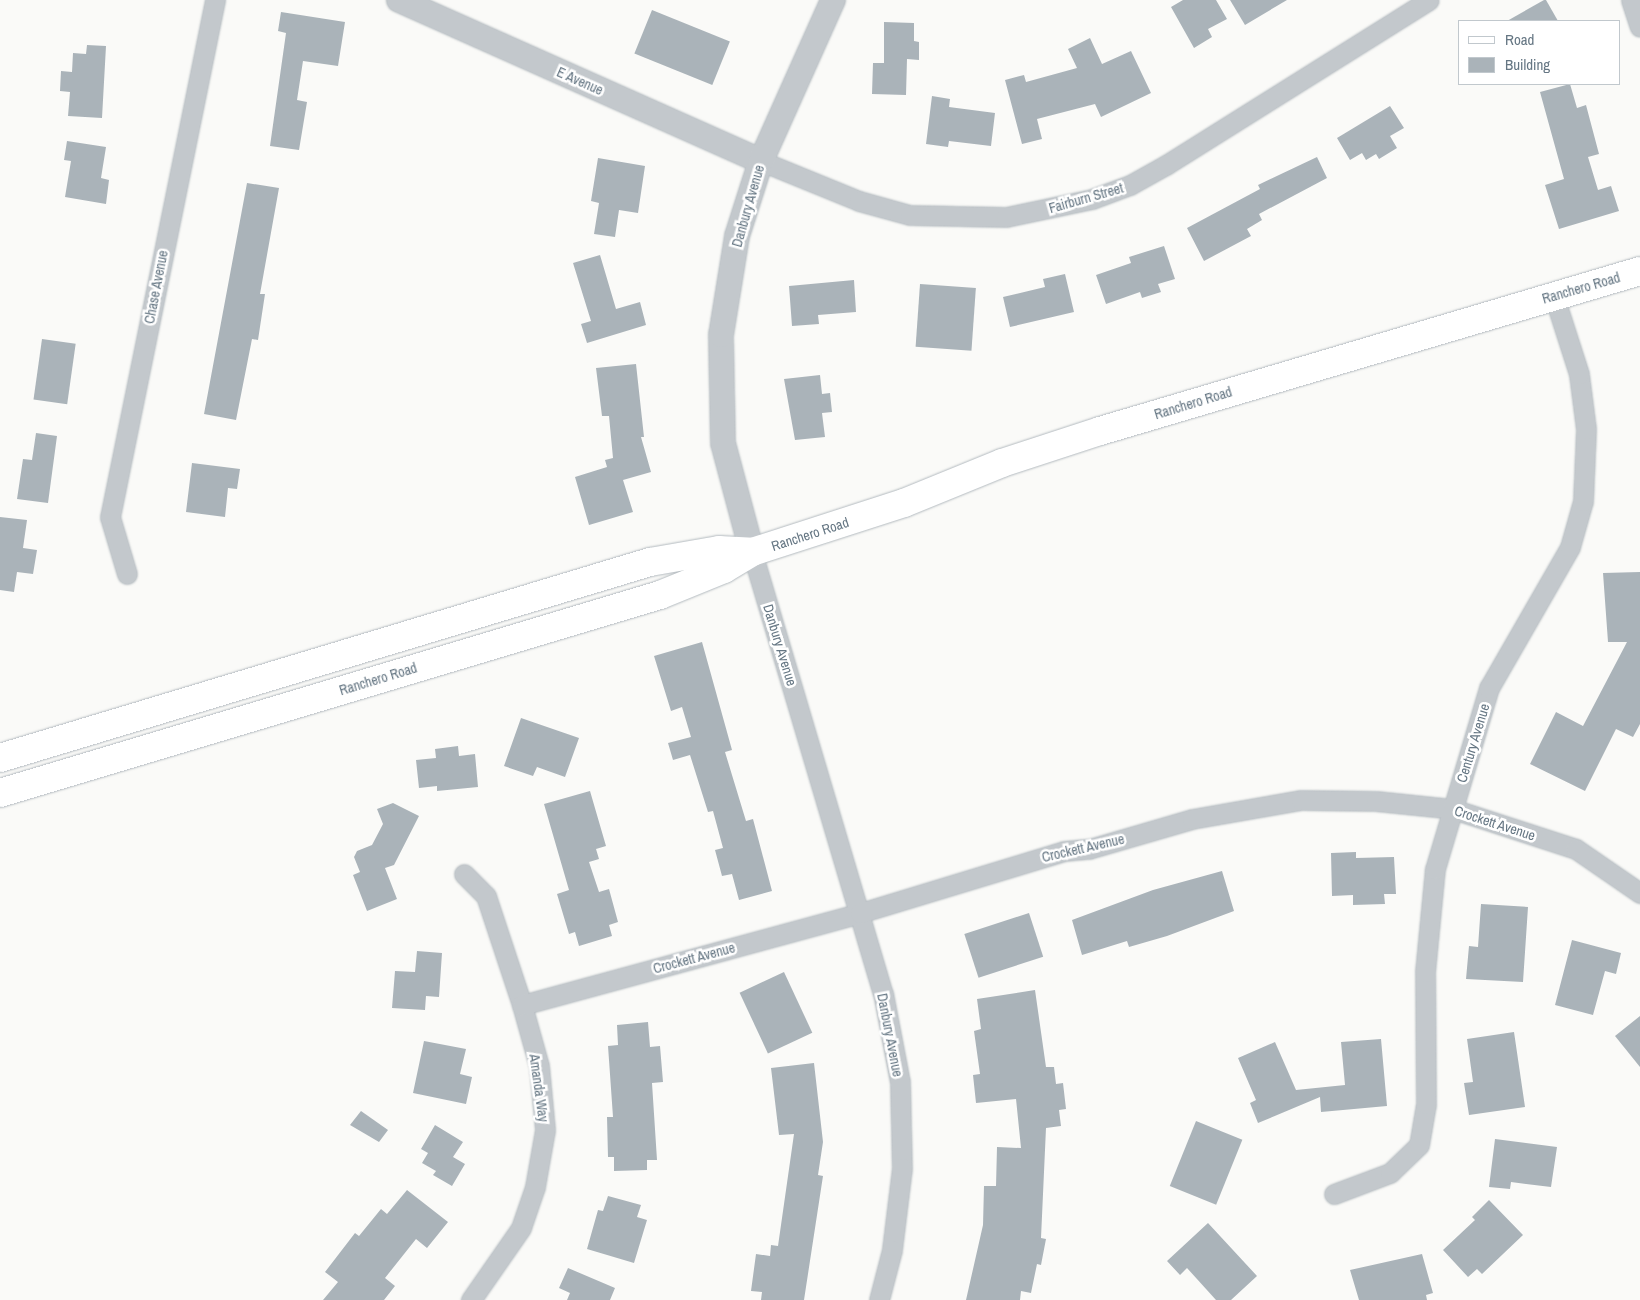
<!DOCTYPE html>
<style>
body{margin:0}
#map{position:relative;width:1640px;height:1300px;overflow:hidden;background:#fafaf8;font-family:"Archivo Narrow",sans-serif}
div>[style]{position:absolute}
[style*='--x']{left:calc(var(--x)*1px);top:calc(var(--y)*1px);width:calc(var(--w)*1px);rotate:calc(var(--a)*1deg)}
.building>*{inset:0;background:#aab3b9;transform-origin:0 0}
.roads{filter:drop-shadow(0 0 1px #b3babf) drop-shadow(0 0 1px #b3babf)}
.minor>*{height:19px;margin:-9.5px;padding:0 9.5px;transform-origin:9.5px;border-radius:9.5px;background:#c3c8cc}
.tertiary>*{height:24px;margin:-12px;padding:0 12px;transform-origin:12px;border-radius:12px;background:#c3c8cc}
.secondary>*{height:28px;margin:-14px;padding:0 14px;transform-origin:14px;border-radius:14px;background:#fff}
span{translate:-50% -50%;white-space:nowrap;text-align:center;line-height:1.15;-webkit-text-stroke:5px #fff;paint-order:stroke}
.street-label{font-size:14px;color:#657683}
.legend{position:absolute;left:1458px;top:20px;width:162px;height:65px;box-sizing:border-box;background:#fff;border:1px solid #c1c8cd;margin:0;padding:6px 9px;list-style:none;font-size:15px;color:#657683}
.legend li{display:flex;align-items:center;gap:10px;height:25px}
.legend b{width:25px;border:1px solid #c1c8cd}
</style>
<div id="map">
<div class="building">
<div style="clip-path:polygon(1183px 0,1216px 0,1227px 19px,1208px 29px,1212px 37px,1194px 48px,1171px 7px)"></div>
<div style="clip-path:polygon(1230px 0,1287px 0,1245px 25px)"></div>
<div style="clip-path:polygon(1546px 0,1558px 21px,1507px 21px,1544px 0)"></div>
<div style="left:652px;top:10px;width:84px;height:47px;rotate:22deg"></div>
<div style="clip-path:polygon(281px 12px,345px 22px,338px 66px,303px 61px,297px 100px,307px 102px,299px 150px,270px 146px,286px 33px,278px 31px)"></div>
<div style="clip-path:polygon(884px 22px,914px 23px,914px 41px,919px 42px,919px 60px,907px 59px,906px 95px,872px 94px,873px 63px,884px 63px)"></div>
<div style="clip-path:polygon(1090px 38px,1102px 64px,1131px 51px,1151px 93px,1101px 117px,1095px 104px,1037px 119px,1042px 139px,1022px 144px,1005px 80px,1024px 75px,1026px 82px,1077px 68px,1068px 49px)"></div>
<div style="clip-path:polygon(87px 45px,106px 46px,102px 118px,68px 116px,70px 92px,60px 91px,61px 71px,72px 72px,73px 53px,86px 54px)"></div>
<div style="clip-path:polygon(1570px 84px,1577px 108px,1586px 105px,1599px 154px,1588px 157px,1598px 190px,1611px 186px,1619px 211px,1559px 229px,1545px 185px,1564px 179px,1540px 92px)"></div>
<div style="clip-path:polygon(932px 96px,950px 99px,949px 107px,995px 113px,991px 146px,949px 141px,948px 147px,926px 144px)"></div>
<div style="clip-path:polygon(1390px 106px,1404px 128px,1390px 136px,1397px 148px,1379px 159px,1376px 154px,1366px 160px,1362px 153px,1350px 160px,1337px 138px)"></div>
<div style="clip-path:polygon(67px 141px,106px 147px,101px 178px,109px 180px,106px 204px,65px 197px,71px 161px,64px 160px)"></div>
<div style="clip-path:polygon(1317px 157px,1327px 178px,1259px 214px,1262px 220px,1247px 229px,1251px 236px,1204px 261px,1187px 228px,1260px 189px,1258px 185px)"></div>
<div style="clip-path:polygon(598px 158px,645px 166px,638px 213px,619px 210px,615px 237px,594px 234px,599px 203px,591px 201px)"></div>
<div style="clip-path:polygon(247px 183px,279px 188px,260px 294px,265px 294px,258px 340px,252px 339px,236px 420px,204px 414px)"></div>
<div style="clip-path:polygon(1164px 246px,1175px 279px,1158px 284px,1161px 292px,1142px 298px,1140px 292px,1106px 304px,1096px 275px,1131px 263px,1129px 257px)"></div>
<div style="clip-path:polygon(600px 255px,616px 309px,640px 302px,646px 325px,587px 343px,581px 324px,591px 321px,573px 263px)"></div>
<div style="clip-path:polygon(1065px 274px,1074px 312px,1010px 327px,1003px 297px,1045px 287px,1043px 279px)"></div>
<div style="clip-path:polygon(854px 280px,856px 312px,818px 315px,819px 324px,792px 326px,789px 286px)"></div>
<div style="left:920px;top:284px;width:56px;height:63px;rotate:4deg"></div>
<div style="left:42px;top:339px;width:34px;height:61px;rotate:8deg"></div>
<div style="clip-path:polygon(636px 364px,644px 437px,641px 437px,651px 472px,623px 480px,633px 512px,589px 525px,575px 477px,607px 467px,605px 460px,613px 458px,609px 416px,602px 416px,596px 368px)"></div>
<div style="clip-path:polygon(820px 375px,822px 394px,830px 393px,832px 412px,822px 413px,825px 437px,795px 440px,784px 379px)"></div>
<div style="clip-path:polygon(36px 433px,57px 436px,48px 503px,17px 499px,23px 459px,32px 460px)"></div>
<div style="clip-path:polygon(192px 463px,240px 469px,237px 489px,228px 488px,225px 517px,186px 512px)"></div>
<div style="clip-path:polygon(0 517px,27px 520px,23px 548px,37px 550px,33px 574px,17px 572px,14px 592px,0 590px)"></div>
<div style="clip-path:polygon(1640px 572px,1640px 724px,1633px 737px,1616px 729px,1585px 791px,1530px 764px,1556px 712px,1583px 726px,1627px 642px,1608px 642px,1603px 573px)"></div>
<div style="clip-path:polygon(702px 642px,732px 750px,725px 752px,746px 821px,753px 819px,772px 891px,739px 900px,732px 874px,722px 876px,715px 850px,723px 848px,713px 811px,708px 812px,690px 755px,673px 760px,668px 743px,691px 737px,682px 707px,671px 711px,654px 656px)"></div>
<div style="clip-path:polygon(521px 718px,579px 738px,565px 777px,537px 767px,533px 776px,504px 766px)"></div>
<div style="clip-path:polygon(458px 746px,459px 756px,475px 754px,478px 787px,437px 791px,437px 786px,419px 788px,416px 760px,436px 758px,435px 749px)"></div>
<div style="clip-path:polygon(590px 791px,606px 846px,596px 849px,599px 859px,589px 862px,599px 892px,609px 889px,618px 922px,609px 925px,612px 936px,579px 946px,575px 932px,569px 934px,557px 894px,569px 890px,544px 804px)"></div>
<div style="clip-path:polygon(393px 803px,419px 816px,394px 865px,385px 868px,397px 899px,367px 911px,353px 875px,360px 872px,354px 857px,357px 851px,372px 845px,383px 824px,377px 809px)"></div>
<div style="clip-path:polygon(1356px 852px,1356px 858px,1394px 857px,1396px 894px,1384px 894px,1385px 904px,1353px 905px,1353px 895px,1332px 896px,1331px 853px)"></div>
<div style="clip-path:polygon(1222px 871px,1234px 911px,1167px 936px,1129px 947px,1127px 941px,1082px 955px,1072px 920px,1153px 890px)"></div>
<div style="clip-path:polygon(1481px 904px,1528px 907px,1523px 982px,1466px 979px,1469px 946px,1478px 947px)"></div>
<div style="left:1029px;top:913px;width:46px;height:68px;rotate:72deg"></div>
<div style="clip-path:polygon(1572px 940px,1621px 953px,1616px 974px,1605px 971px,1593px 1015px,1555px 1005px)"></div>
<div style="clip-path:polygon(417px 951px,442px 953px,439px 997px,426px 996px,425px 1010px,392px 1008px,395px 971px,415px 972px)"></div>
<div style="left:784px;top:972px;width:67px;height:49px;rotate:65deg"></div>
<div style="clip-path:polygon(1035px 990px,1046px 1067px,1054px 1067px,1056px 1084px,1063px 1083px,1066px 1109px,1059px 1110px,1061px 1126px,1046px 1128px,1041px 1238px,1046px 1239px,1041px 1265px,1037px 1264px,1031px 1293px,1021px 1291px,1020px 1300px,966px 1300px,983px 1225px,984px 1186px,996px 1186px,997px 1147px,1021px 1148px,1016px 1099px,976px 1103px,973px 1075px,980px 1074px,974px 1031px,981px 1029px,977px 999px)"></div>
<div style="clip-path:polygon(1640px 1016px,1640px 1067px,1615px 1036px)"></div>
<div style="clip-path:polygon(648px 1022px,650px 1047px,660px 1046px,663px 1082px,652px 1083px,657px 1160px,647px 1160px,647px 1170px,614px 1171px,614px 1157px,608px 1157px,607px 1117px,613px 1117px,608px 1046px,618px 1045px,617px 1025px)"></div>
<div style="clip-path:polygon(1514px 1032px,1525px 1107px,1469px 1115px,1464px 1083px,1473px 1082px,1467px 1039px)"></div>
<div style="clip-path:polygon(1381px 1039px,1387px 1106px,1321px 1112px,1320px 1097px,1258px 1123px,1250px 1103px,1256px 1100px,1238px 1058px,1275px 1042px,1296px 1090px,1345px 1085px,1341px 1042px)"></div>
<div style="clip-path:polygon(424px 1041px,466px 1049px,460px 1074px,472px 1077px,466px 1104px,413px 1093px)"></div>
<div style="clip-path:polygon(814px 1063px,823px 1142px,818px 1175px,823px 1176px,804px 1300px,761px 1300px,762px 1292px,751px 1291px,756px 1254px,770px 1256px,771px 1245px,778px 1246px,794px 1134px,779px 1135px,771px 1068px)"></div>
<div style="clip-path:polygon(361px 1111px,388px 1130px,379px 1142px,350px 1125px)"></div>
<div style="left:1196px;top:1121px;width:50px;height:70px;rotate:22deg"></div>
<div style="clip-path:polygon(435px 1125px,463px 1142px,453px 1157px,465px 1164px,452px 1186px,433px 1175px,436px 1171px,422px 1163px,428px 1153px,421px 1149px)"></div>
<div style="clip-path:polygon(1495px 1139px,1557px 1147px,1551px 1187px,1511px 1182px,1510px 1189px,1489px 1187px)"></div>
<div style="clip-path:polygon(407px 1190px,448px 1222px,427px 1248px,416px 1239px,385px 1278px,395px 1286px,384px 1300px,323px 1300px,338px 1282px,325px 1272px,355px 1233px,359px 1236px,381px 1209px,387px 1214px)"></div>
<div style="clip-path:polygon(608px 1196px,641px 1205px,637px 1217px,647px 1220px,634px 1263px,587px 1249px,598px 1210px,603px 1211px)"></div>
<div style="clip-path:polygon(1489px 1200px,1523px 1235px,1482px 1274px,1477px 1269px,1468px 1277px,1443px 1250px,1475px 1220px,1472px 1217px)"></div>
<div style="clip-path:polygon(1208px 1223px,1257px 1276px,1231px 1300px,1216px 1300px,1187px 1268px,1180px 1275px,1167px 1261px)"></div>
<div style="clip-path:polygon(1422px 1254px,1433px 1293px,1426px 1295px,1427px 1300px,1359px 1300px,1350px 1270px)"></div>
<div style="clip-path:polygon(568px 1268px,615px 1288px,610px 1300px,567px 1300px,570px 1293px,559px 1288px)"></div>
</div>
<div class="roads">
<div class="minor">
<div style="--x:1631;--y:0;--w:28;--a:72"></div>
<div style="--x:761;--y:161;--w:106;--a:22.2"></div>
<div style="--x:859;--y:201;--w:53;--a:15.4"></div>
<div style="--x:910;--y:215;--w:96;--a:1.2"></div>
<div style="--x:1006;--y:217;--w:88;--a:-11.8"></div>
<div style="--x:1092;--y:199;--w:40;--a:-20.2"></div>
<div style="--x:1130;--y:185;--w:41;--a:-29.1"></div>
<div style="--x:1166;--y:165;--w:310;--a:-32.1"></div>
<div style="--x:752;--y:552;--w:460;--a:73.5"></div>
<div style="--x:883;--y:993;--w:91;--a:79.2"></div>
<div style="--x:900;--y:1082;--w:86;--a:88.7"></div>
<div style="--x:902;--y:1168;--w:83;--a:97"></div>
<div style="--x:892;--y:1250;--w:52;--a:104.6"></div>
<div style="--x:127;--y:574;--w:59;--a:-106.6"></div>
<div style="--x:110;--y:517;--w:528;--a:-78.52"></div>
<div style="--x:464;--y:874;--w:31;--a:45"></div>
<div style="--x:486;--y:896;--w:115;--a:71.7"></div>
<div style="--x:522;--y:1005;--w:63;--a:74.4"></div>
<div style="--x:539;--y:1066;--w:64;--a:84.6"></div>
<div style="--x:545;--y:1130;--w:58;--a:100"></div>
<div style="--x:535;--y:1187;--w:43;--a:108.9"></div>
<div style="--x:521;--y:1228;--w:88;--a:124.8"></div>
<div style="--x:522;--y:1005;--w:350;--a:-15.2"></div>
<div style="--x:860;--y:913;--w:213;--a:-16.9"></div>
<div style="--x:1064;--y:851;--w:25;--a:-5"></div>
<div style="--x:1089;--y:849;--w:107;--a:-16.2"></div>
<div style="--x:1192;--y:819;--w:111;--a:-9.9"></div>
<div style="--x:1301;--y:800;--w:75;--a:0.8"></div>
<div style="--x:1376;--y:801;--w:77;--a:5.9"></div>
<div style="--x:1453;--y:809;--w:129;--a:18"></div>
<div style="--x:1576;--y:849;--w:78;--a:34.5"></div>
<div style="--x:1334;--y:1194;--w:60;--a:-20.6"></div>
<div style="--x:1390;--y:1173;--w:40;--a:-44"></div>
<div style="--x:1419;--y:1145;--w:42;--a:-80.3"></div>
<div style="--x:1426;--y:1104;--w:132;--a:-90.4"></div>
<div style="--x:1425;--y:972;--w:103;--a:-84.5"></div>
<div style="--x:1435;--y:869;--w:189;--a:-73.4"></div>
<div style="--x:1489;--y:688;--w:163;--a:-60.1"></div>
<div style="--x:1570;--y:547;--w:48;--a:-74.2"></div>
<div style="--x:1583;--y:501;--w:72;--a:-87.6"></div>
<div style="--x:1586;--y:429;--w:55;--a:-97.3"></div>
<div style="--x:1579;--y:374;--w:82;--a:-107.8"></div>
</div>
<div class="tertiary">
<div style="--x:399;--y:0;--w:396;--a:24"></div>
<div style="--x:752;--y:552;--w:113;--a:-104.9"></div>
<div style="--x:723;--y:443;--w:108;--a:-91.1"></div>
<div style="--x:721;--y:335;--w:100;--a:-80.8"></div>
<div style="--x:737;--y:236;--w:79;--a:-72.3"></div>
<div style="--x:761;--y:161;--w:176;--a:-65.9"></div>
</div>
<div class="secondary">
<div style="--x:0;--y:758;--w:679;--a:-16.78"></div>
<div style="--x:650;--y:562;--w:70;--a:-9.9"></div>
<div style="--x:719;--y:550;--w:33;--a:3"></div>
<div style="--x:0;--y:793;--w:689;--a:-16.7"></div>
<div style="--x:660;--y:595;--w:69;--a:-22.1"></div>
<div style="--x:724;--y:569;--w:33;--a:-31"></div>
<div style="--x:752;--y:552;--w:160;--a:-17.9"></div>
<div style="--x:904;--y:503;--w:106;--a:-22.2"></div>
<div style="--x:1002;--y:463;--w:103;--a:-18.1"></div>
<div style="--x:1100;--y:431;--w:563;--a:-16.5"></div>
</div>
</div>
<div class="street-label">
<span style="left:580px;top:81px;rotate:24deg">E Avenue</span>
<span style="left:1086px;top:198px;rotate:-16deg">Fairburn Street</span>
<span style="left:748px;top:206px;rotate:-74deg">Danbury Avenue</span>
<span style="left:156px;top:287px;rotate:-79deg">Chase Avenue</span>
<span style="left:1581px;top:288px;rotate:-16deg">Ranchero Road</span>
<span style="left:1193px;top:403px;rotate:-17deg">Ranchero Road</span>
<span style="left:810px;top:534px;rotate:-18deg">Ranchero Road</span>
<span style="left:780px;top:645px;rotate:73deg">Danbury Avenue</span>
<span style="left:378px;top:679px;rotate:-17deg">Ranchero Road</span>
<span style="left:1473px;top:743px;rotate:-73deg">Century Avenue</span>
<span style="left:1495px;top:823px;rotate:18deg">Crockett Avenue</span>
<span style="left:1083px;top:848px;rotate:-13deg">Crockett Avenue</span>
<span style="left:694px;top:958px;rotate:-15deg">Crockett Avenue</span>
<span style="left:890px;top:1035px;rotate:79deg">Danbury Avenue</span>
<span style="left:539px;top:1088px;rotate:82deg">Amanda Way</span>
</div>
<ul class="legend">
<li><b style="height:6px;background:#fff"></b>Road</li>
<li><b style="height:14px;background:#aab3b9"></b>Building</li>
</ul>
</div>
